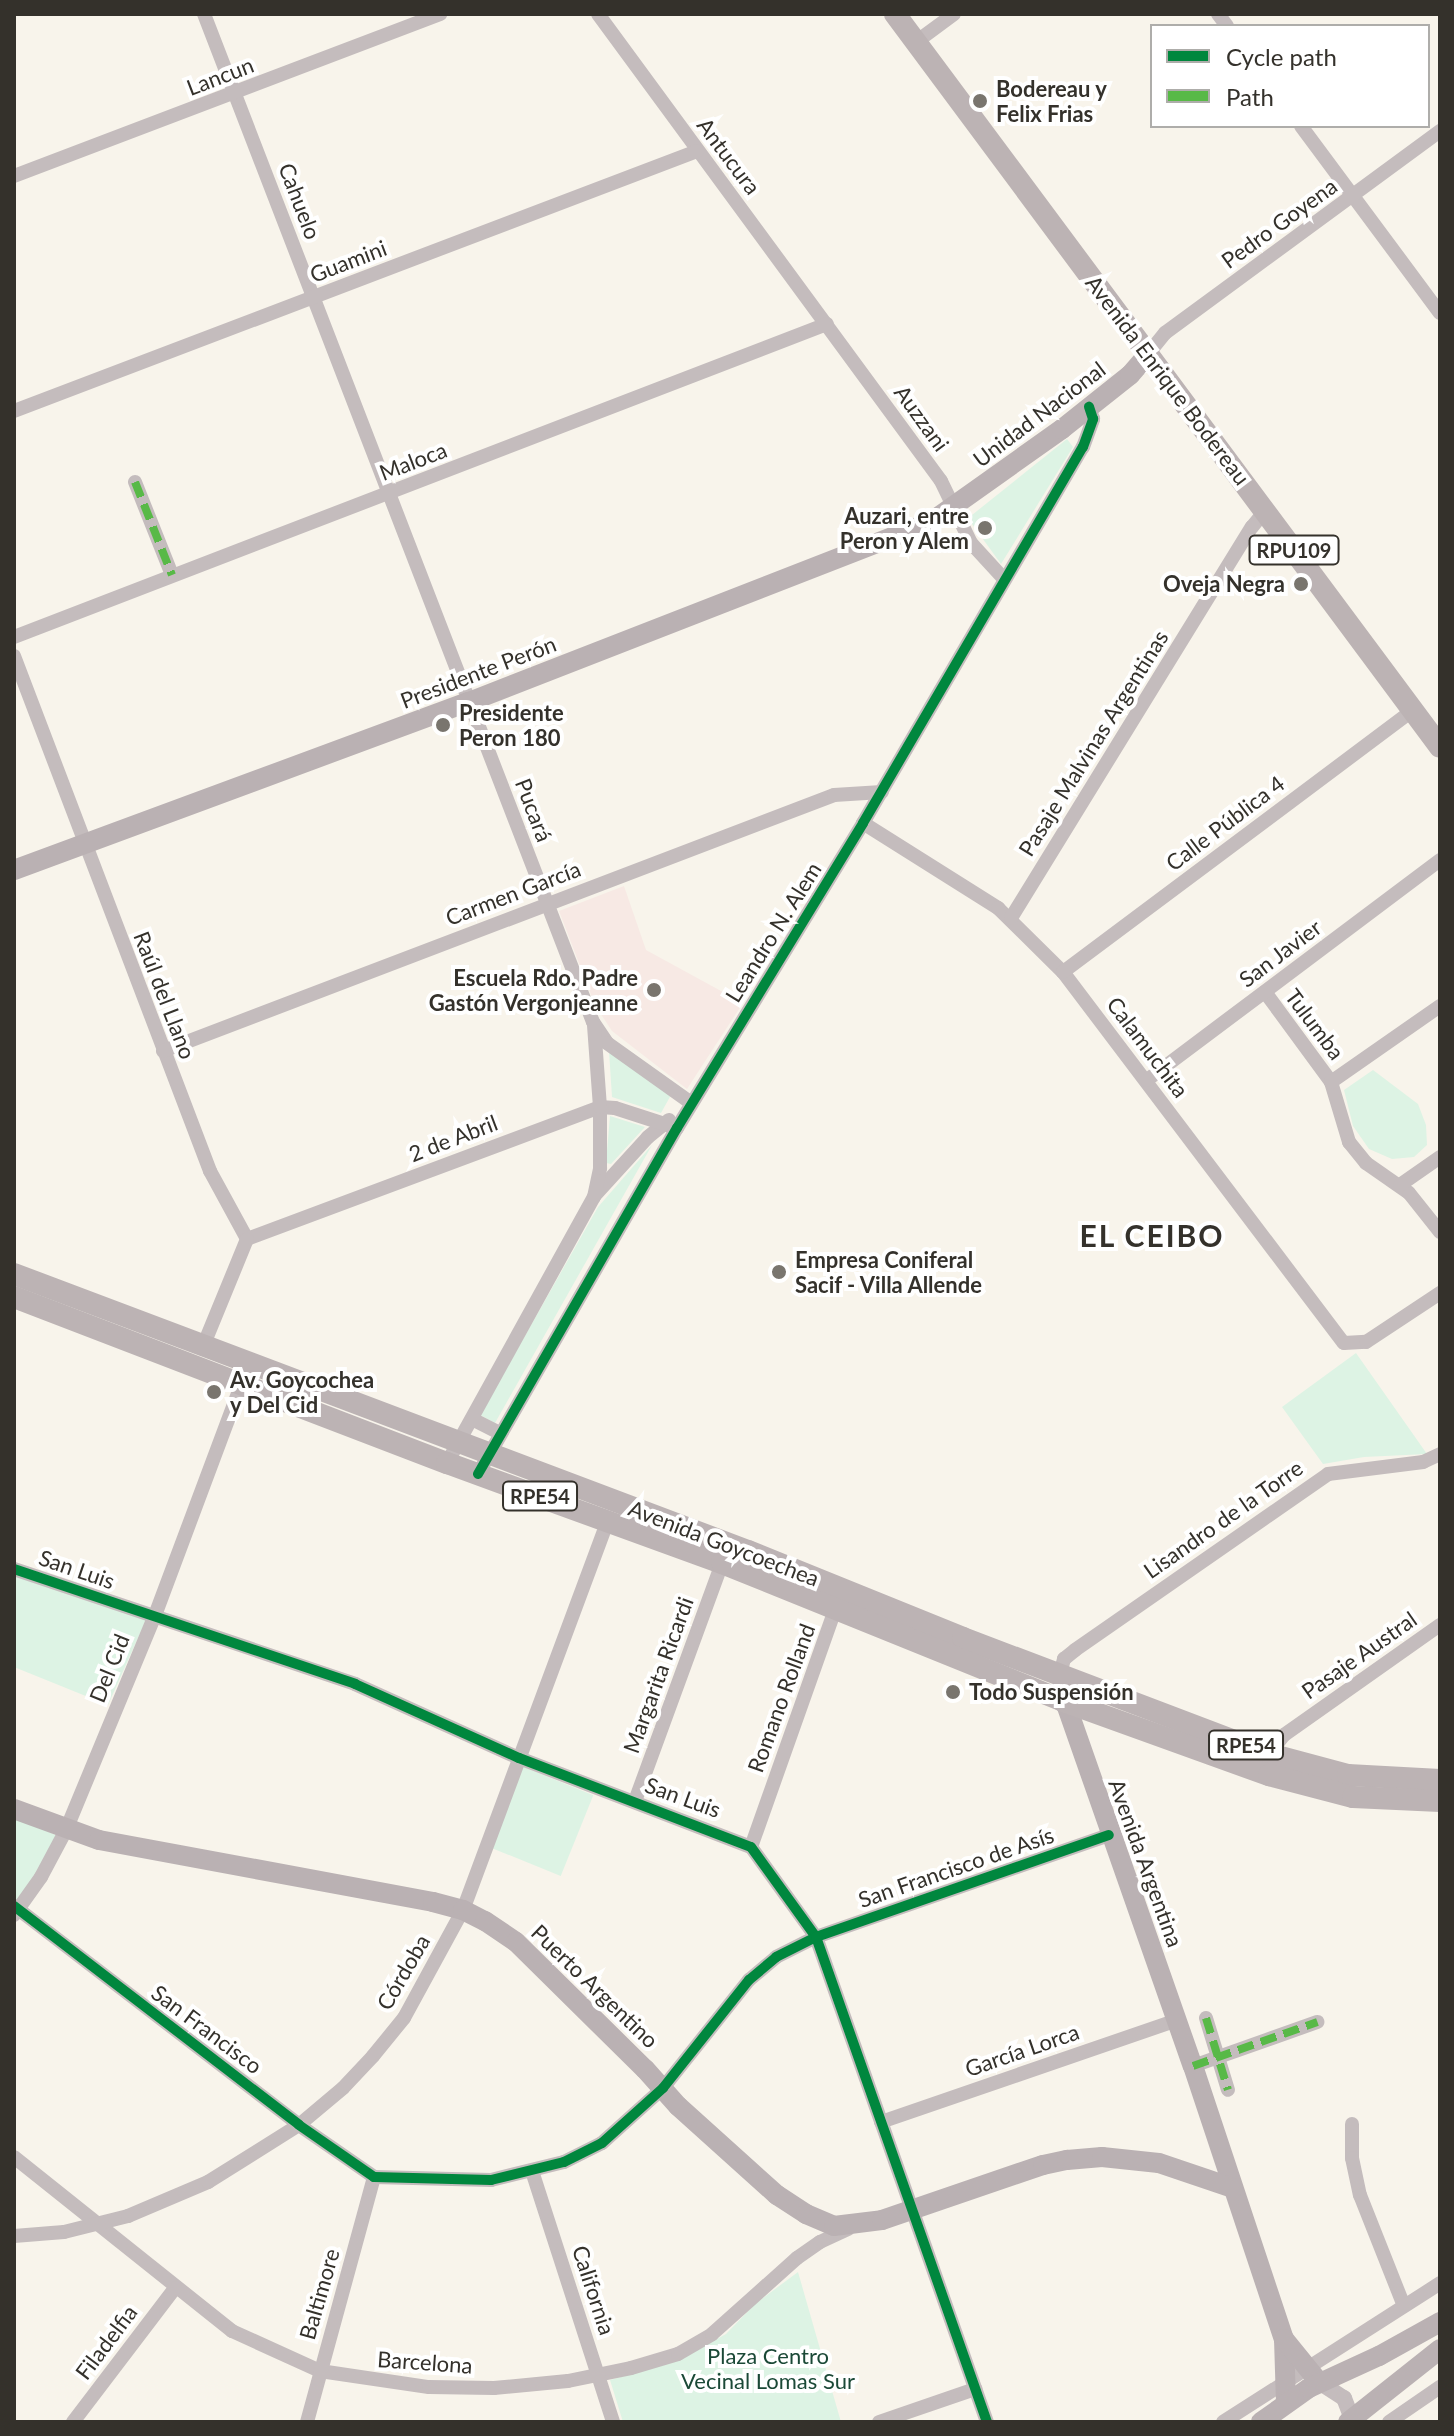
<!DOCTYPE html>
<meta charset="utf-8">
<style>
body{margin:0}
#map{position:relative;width:1454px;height:2436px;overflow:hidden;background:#f8f4eb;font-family:Lato,sans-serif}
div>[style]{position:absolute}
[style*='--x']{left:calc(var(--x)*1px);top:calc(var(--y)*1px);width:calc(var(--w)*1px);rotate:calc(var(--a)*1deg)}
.education>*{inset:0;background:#f7e9e4}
.green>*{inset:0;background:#ddf3e4;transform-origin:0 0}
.minor>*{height:14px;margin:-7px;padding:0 7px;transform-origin:7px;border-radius:7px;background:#c4bcbd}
.tertiary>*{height:16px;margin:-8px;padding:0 8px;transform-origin:8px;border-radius:8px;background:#c4bcbd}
.secondary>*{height:20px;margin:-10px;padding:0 10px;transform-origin:10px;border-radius:10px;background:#bab1b3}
.primary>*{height:22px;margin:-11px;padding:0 11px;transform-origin:11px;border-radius:11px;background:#bcb3b4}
.quiet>*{height:8px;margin-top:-4px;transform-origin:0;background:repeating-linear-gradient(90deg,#58b947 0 16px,transparent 0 24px)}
.cycleway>*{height:10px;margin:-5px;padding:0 5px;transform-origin:5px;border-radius:5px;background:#00873e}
.dots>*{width:22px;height:22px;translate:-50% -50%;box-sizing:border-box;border:4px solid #fff;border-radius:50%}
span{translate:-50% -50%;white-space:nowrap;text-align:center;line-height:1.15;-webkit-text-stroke:8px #fff;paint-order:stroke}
.shield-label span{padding:2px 6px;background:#fff;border:2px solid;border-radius:6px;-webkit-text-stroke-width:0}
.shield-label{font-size:20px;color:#34312b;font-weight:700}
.street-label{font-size:22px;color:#34312b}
.poi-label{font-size:22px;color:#34312b;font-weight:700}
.left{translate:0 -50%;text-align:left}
.right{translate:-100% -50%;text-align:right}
.park-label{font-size:22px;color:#1b4937}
.district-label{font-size:30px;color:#34312b;font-weight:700;letter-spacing:2px}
.frame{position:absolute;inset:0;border:16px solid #34312b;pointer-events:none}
.legend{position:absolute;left:1150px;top:24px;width:280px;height:104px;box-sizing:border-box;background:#fff;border:2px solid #aeadaa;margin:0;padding:10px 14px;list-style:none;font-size:24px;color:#34312b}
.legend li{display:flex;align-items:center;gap:16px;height:40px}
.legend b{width:40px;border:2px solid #aeadaa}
</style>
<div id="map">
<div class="education">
<div style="clip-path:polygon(624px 886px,646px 950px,743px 1003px,687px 1089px,612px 1031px,595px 1005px,559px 911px)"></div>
</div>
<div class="green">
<div style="clip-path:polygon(1067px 439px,1073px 447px,1001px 564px,972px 524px,972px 515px)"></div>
<div style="clip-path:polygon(609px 1051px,671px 1095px,661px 1113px,612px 1097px)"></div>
<div style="clip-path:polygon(1373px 1070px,1418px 1104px,1426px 1125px,1427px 1145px,1414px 1157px,1392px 1159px,1369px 1149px,1353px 1126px,1344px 1090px)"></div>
<div style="clip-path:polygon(610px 1116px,645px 1127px,611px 1164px,606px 1163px)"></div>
<div style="clip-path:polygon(652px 1145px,495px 1423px,480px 1415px,598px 1207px)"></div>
<div style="clip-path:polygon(1356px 1353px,1427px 1454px,1364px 1457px,1323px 1464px,1282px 1407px)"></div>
<div style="clip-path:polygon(14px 1576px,146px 1620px,108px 1705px,14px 1667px)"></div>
<div style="left:521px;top:1766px;width:78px;height:87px;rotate:22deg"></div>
<div style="clip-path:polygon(14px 1817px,58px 1836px,18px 1903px,14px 1900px)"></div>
<div style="clip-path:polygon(798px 2272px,841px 2422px,623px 2422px,610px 2380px,677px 2361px,726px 2334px,755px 2304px)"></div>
</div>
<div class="minor">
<div style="--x:204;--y:14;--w:1080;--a:68.9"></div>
<div style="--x:593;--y:1022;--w:25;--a:56"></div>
<div style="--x:607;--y:1043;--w:103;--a:35.5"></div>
<div style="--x:598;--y:14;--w:579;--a:53.7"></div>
<div style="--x:941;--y:481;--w:69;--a:64.2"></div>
<div style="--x:971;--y:543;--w:49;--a:47.5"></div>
<div style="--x:1218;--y:14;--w:15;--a:53"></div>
<div style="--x:916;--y:42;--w:47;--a:-36.4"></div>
<div style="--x:1301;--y:126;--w:233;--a:53.4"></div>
<div style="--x:14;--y:176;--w:456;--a:-20.8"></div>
<div style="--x:1148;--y:354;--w:27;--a:-51"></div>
<div style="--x:1165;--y:333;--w:341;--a:-36.3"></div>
<div style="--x:14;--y:411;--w:731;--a:-20.84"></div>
<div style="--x:135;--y:482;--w:100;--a:68.3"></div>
<div style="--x:14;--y:637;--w:871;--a:-21.06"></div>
<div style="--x:14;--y:656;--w:551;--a:69.16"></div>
<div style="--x:210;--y:1171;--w:77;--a:61.4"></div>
<div style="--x:863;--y:823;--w:160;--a:32.2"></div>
<div style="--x:998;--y:908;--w:91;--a:44.6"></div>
<div style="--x:1063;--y:972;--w:465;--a:52.9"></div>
<div style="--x:1344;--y:1343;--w:22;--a:-3"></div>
<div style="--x:1366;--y:1342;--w:89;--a:-33.5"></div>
<div style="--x:1011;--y:918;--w:459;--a:-58.4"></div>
<div style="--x:1252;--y:527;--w:21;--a:-51"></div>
<div style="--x:1063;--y:972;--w:437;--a:-36.8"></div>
<div style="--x:1265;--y:992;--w:112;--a:53.7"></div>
<div style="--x:1331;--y:1082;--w:63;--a:73.3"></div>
<div style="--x:1349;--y:1142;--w:27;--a:51"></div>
<div style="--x:1366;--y:1163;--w:52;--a:34.9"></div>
<div style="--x:1409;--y:1193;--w:50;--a:51.5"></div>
<div style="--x:163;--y:1051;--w:718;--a:-20.88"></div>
<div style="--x:834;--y:795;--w:48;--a:-3.6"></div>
<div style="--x:1147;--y:1080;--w:366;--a:-36.9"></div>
<div style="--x:1331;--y:1082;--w:133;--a:-34.9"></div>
<div style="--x:1400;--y:1185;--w:49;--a:-35"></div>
<div style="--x:596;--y:1194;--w:77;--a:-47.6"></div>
<div style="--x:648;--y:1137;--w:27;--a:-39"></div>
<div style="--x:247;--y:1239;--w:377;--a:-20.5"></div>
<div style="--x:600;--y:1107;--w:15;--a:4"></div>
<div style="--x:615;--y:1108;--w:65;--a:17.9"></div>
<div style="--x:204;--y:1344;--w:113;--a:-67.7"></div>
<div style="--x:472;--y:1419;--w:31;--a:27"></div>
<div style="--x:447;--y:1463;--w:304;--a:-61.1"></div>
<div style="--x:594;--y:1197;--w:30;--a:-78"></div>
<div style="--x:600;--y:1168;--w:61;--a:-90"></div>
<div style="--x:600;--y:1107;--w:81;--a:-94.2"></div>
<div style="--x:478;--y:1474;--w:399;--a:-60.1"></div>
<div style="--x:677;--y:1128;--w:357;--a:-58.6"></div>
<div style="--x:863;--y:823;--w:436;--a:-59.7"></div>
<div style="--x:1083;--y:447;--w:30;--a:-70"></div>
<div style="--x:1093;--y:419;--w:13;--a:-108"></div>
<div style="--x:14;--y:1569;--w:360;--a:18.6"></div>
<div style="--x:355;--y:1684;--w:180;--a:24.3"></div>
<div style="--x:519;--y:1758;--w:248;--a:21"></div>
<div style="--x:751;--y:1847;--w:111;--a:54.2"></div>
<div style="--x:816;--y:1937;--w:514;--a:70.58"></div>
<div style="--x:1060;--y:1674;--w:16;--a:-75"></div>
<div style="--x:1064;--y:1659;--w:14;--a:-39"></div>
<div style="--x:1075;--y:1650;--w:308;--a:-34.8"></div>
<div style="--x:1328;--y:1474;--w:96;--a:-7.2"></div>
<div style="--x:1423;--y:1462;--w:19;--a:-25"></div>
<div style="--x:1269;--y:1754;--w:24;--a:-52"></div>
<div style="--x:1284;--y:1735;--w:191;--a:-35.2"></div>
<div style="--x:635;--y:1801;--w:253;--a:-69.9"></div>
<div style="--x:751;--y:1847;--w:251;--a:-70.5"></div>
<div style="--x:14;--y:1906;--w:359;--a:37.5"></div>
<div style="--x:299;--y:2125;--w:91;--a:34.7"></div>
<div style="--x:374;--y:2177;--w:117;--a:1.5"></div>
<div style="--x:491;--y:2180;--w:75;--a:-13.9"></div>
<div style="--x:564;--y:2162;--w:42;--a:-26.6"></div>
<div style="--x:602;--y:2143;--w:82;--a:-42"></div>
<div style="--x:663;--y:2088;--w:138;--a:-51.5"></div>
<div style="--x:749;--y:1980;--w:35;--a:-40"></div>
<div style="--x:776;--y:1957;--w:45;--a:-26.6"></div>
<div style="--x:816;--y:1937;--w:310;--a:-19.2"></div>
<div style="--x:14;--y:1915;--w:47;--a:-54.6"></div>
<div style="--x:41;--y:1877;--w:53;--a:-62"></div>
<div style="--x:66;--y:1830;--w:230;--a:-67.5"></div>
<div style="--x:154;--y:1618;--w:251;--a:-69.5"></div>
<div style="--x:1206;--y:2018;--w:75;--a:73"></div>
<div style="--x:1193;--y:2066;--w:132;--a:-19.5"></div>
<div style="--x:881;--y:2122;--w:313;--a:-19"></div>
<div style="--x:1352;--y:2124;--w:34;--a:90"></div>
<div style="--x:1352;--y:2158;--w:38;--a:78"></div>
<div style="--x:1360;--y:2195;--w:119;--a:68.4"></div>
<div style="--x:14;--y:2157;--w:279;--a:38.6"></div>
<div style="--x:232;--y:2331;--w:97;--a:24.4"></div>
<div style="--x:320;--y:2371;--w:110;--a:8.4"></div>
<div style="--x:429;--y:2387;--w:65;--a:0.9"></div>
<div style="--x:494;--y:2388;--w:74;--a:-5.4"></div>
<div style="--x:568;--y:2381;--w:64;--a:-11.7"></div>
<div style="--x:631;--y:2368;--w:49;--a:-16.6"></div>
<div style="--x:678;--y:2354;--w:39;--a:-30"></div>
<div style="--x:712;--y:2334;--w:114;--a:-41.8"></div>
<div style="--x:797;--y:2258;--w:28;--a:-35"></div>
<div style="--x:820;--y:2242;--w:31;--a:-25"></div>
<div style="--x:532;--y:2171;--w:264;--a:72.1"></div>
<div style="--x:14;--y:2236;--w:50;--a:-4.6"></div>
<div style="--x:64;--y:2232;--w:66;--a:-14"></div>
<div style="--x:128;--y:2216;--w:87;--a:-23"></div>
<div style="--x:208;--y:2182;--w:107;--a:-32.1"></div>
<div style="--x:299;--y:2125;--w:57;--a:-40.1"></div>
<div style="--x:343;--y:2088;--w:44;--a:-46.8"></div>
<div style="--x:373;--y:2056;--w:49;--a:-50.8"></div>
<div style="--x:404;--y:2018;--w:123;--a:-61.4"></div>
<div style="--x:463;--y:1910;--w:416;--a:-69.6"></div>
<div style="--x:73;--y:2422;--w:168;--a:-52.7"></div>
<div style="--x:307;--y:2422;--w:254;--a:-74.7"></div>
<div style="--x:879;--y:2422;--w:102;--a:-19"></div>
<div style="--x:1223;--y:2422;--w:258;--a:-32.6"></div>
<div style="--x:1389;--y:2422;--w:62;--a:-34.5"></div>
</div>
<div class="tertiary">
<div style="--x:1319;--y:2382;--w:30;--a:33"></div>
<div style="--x:1344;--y:2398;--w:26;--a:69"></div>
</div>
<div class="secondary">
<div style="--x:14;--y:870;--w:485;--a:-20.3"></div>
<div style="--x:469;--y:702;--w:496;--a:-21.3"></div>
<div style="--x:931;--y:522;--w:161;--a:-35.4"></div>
<div style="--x:1062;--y:429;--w:87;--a:-38.5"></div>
<div style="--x:1130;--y:375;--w:28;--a:-49"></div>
<div style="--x:1061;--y:1690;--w:398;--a:70.7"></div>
<div style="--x:1193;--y:2066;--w:288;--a:71.6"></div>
<div style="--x:1284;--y:2339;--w:63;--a:88.2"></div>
<div style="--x:14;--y:1809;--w:90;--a:20"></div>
<div style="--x:99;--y:1840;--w:340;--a:10.5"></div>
<div style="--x:433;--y:1902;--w:31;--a:15"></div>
<div style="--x:463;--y:1910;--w:25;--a:27"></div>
<div style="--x:485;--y:1921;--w:37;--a:34"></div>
<div style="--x:516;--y:1942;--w:181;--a:44.6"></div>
<div style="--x:645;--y:2069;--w:50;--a:48.3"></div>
<div style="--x:678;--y:2106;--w:133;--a:42"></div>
<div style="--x:777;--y:2195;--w:35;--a:33"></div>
<div style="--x:806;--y:2214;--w:30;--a:23"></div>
<div style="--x:834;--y:2226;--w:48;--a:-7.1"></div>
<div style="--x:882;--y:2220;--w:170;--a:-18.9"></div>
<div style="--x:1043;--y:2165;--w:25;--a:-12"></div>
<div style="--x:1067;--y:2160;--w:35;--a:-5"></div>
<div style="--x:1102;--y:2157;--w:57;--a:6"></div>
<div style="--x:1159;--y:2163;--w:78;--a:18.7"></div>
<div style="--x:1284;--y:2339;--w:55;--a:50.9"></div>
<div style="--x:1261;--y:2422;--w:59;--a:-35.3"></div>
<div style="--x:1309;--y:2388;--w:77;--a:-24.6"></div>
<div style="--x:1379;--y:2356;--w:70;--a:-29.1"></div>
<div style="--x:1348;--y:2422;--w:117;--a:-38.4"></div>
</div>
<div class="primary">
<div style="--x:895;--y:14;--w:913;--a:53.37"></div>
<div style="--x:14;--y:1274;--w:785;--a:20.68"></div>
<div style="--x:748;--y:1551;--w:232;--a:22"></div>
<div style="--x:963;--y:1638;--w:327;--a:20.8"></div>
<div style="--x:1269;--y:1754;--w:82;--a:14.9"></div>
<div style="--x:1348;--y:1775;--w:92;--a:3.1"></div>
<div style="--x:14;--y:1297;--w:464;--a:21"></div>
<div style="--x:447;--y:1463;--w:293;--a:20"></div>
<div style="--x:722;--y:1563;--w:368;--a:22"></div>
<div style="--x:1063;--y:1701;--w:219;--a:19.8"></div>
<div style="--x:1269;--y:1775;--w:87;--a:14.7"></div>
<div style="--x:1353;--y:1797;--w:87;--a:2.6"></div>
</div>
<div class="quiet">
<div style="--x:135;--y:482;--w:100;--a:68.3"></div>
<div style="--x:1206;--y:2018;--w:75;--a:73"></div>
<div style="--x:1193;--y:2066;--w:132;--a:-19.5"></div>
</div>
<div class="cycleway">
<div style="--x:478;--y:1474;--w:399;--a:-60.1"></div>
<div style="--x:677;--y:1128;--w:357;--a:-58.6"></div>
<div style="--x:863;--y:823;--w:436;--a:-59.7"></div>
<div style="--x:1083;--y:447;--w:30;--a:-70"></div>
<div style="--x:1093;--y:419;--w:13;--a:-108"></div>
<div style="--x:14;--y:1569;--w:360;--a:18.6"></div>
<div style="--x:355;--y:1684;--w:180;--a:24.3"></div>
<div style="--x:519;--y:1758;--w:248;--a:21"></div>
<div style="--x:751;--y:1847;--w:111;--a:54.2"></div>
<div style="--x:816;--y:1937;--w:514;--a:70.58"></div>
<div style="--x:14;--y:1906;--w:359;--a:37.5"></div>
<div style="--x:299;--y:2125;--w:91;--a:34.7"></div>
<div style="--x:374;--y:2177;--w:117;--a:1.5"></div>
<div style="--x:491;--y:2180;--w:75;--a:-13.9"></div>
<div style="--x:564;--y:2162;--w:42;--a:-26.6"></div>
<div style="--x:602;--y:2143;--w:82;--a:-42"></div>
<div style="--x:663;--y:2088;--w:138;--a:-51.5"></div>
<div style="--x:749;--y:1980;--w:35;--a:-40"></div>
<div style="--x:776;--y:1957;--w:45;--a:-26.6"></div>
<div style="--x:816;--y:1937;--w:310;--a:-19.2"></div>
</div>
<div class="dots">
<div style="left:980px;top:101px;background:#79756e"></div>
<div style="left:985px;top:528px;background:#79756e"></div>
<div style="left:1301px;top:584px;background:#79756e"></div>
<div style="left:443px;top:725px;background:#79756e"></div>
<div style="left:654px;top:990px;background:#79756e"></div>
<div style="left:779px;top:1272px;background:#79756e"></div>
<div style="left:214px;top:1392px;background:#79756e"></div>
<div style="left:953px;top:1692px;background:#79756e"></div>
</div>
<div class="shield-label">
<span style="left:1294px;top:550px">RPU109</span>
<span style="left:540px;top:1496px">RPE54</span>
<span style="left:1246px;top:1745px">RPE54</span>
</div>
<div class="street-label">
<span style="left:220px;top:76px;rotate:-21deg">Lancun</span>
<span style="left:729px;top:156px;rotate:53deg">Antucura</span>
<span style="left:300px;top:201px;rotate:69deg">Cahuelo</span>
<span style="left:1279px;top:223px;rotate:-36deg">Pedro Goyena</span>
<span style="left:348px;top:261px;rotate:-21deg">Guamini</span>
<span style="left:1168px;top:380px;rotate:53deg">Avenida Enrique Bodereau</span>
<span style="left:1039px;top:414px;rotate:-37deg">Unidad Nacional</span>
<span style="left:922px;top:418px;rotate:54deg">Auzzani</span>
<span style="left:413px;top:461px;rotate:-21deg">Maloca</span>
<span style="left:478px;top:672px;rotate:-21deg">Presidente Perón</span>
<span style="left:1093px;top:743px;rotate:-58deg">Pasaje Malvinas Argentinas</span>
<span style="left:534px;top:810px;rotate:69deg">Pucará</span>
<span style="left:1225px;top:823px;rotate:-37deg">Calle Pública 4</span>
<span style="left:513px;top:893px;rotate:-21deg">Carmen García</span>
<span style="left:773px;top:932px;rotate:-58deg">Leandro N. Alem</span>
<span style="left:1280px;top:953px;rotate:-37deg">San Javier</span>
<span style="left:165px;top:995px;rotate:69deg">Raúl del Llano</span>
<span style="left:1315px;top:1024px;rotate:53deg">Tulumba</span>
<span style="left:1148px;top:1047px;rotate:53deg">Calamuchita</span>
<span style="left:453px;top:1138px;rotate:-21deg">2 de Abril</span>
<span style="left:1223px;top:1519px;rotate:-35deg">Lisandro de la Torre</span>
<span style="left:724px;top:1543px;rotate:21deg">Avenida Goycoechea</span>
<span style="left:77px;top:1569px;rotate:19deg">San Luis</span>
<span style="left:1359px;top:1655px;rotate:-35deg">Pasaje Austral</span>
<span style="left:109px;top:1668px;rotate:-68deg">Del Cid</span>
<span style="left:658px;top:1675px;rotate:-70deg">Margarita Ricardi</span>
<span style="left:781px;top:1698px;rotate:-70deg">Romano Rolland</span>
<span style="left:683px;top:1797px;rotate:20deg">San Luis</span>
<span style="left:1146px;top:1863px;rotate:70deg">Avenida Argentina</span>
<span style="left:956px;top:1867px;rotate:-19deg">San Francisco de Asís</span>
<span style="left:403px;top:1972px;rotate:-60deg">Córdoba</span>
<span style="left:595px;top:1986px;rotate:44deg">Puerto Argentino</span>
<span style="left:207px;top:2029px;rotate:37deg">San Francisco</span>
<span style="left:1022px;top:2050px;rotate:-19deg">García Lorca</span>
<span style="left:594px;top:2290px;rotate:72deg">California</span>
<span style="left:319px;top:2294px;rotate:-74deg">Baltimore</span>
<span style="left:106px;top:2342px;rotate:-53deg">Filadelfia</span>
<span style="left:425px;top:2362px;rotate:4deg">Barcelona</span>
</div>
<div class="poi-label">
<span class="left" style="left:996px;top:101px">Bodereau y<br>Felix Frias</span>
<span class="right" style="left:969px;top:528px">Auzari, entre<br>Peron y Alem</span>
<span class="right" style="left:1285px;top:584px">Oveja Negra</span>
<span class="left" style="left:459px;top:725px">Presidente<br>Peron 180</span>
<span class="right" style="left:638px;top:990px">Escuela Rdo. Padre<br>Gastón Vergonjeanne</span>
<span class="left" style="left:795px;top:1272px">Empresa Coniferal<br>Sacif - Villa Allende</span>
<span class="left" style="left:230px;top:1392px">Av. Goycochea<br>y Del Cid</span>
<span class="left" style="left:969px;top:1692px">Todo Suspensión</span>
</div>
<div class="park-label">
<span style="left:768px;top:2368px">Plaza Centro<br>Vecinal Lomas Sur</span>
</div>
<div class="district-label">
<span style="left:1152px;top:1235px">EL CEIBO</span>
</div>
<div class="frame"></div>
<ul class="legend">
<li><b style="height:10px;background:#00873e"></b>Cycle path</li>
<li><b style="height:10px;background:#58b947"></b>Path</li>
</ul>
</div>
